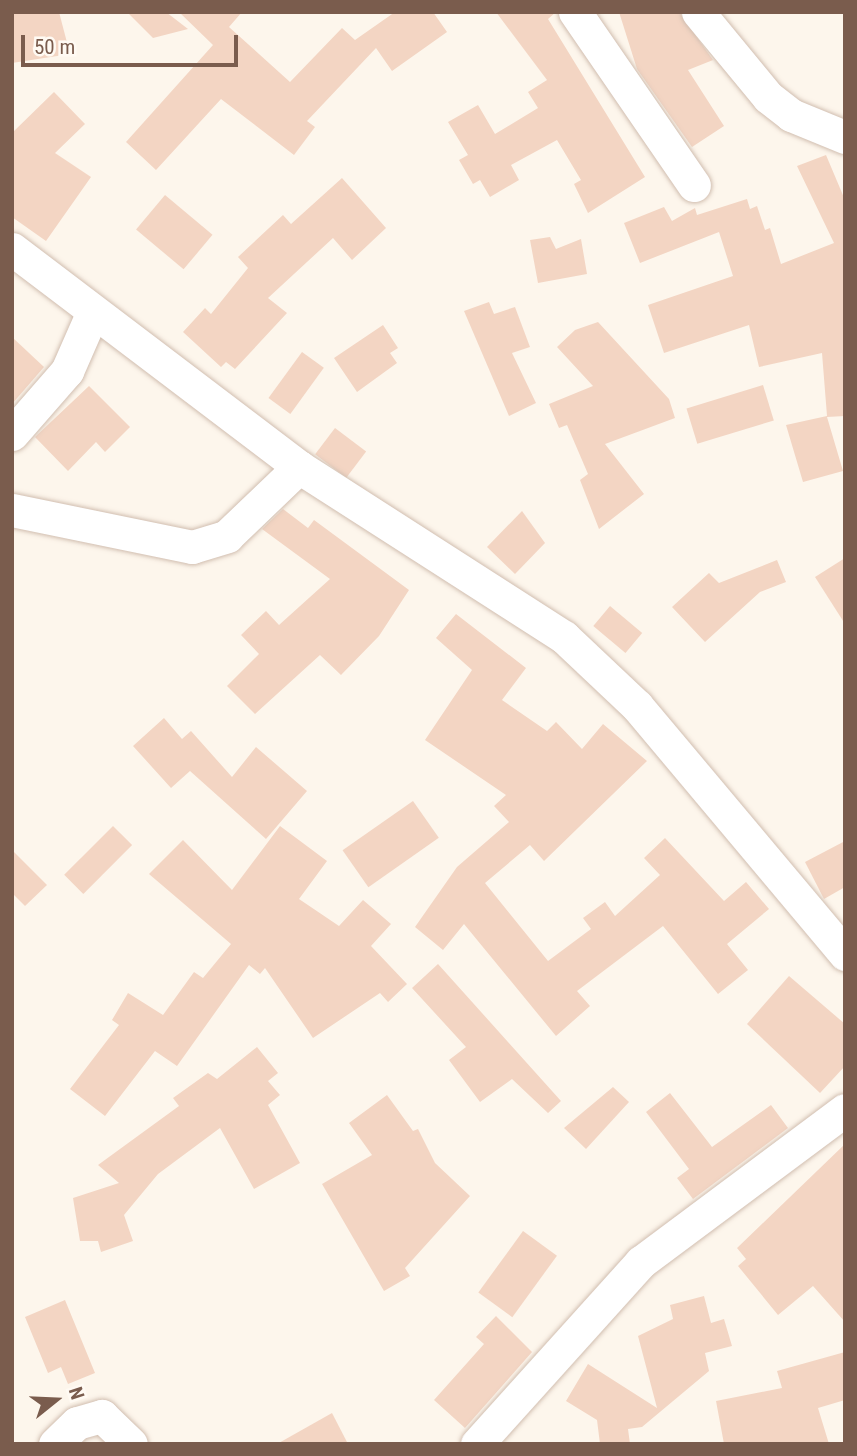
<!DOCTYPE html>
<style>
body{margin:0}
#map{position:relative;width:857px;height:1456px;overflow:hidden;background:#fdf6ec;font-family:"Roboto Condensed",sans-serif}
div>[style]{position:absolute}
[style*='--x']{left:calc(var(--x)*1px);top:calc(var(--y)*1px);width:calc(var(--w)*1px);rotate:calc(var(--a)*1deg)}
.building>*{inset:0;background:#f3d5c3;transform-origin:0 0}
.roads{filter:drop-shadow(0 0 2px #d1beb0) drop-shadow(0 0 2px #d1beb0)}
.street>*{height:33px;margin:-16.5px;padding:0 16.5px;transform-origin:16.5px;border-radius:16.5px;background:#fff}
span{translate:-50% -50%;white-space:nowrap;text-align:center;line-height:1.15;-webkit-text-stroke:5px #fffaf3;paint-order:stroke}
.frame{position:absolute;inset:0;border:14px solid #7a5c4d;pointer-events:none}
.north{position:absolute;left:21px;top:1365px;width:70px;height:70px;-webkit-text-stroke:5px #fffaf3;paint-order:stroke;rotate:72deg;font-size:19px;font-weight:700;line-height:28px;text-align:center;color:#7a5c4d}
.north::after{content:'';display:block;margin:auto;width:24px;height:32px;background:#7a5c4d;clip-path:polygon(50% 0,100% 100%,50% 72%,0 100%)}
.scale{position:absolute;left:21px;top:35px;width:217px;height:32px;box-sizing:border-box;border:4px solid #7a5c4d;border-top:0;padding-left:9px;font-size:21px;line-height:24px;white-space:nowrap;color:#7a5c4d;-webkit-text-stroke:5px #fffaf3;paint-order:stroke}
</style>
<div id="map">
<div class="building">
<div style="clip-path:polygon(12px 12px,59px 12px,70px 54px,12px 63px)"></div>
<div style="clip-path:polygon(127px 12px,166px 12px,188px 29px,153px 38px)"></div>
<div style="clip-path:polygon(179px 12px,242px 12px,229px 27px,290px 82px,342px 28px,355px 40px,395px 12px,433px 12px,447px 32px,392px 71px,376px 48px,307px 121px,315px 127px,294px 155px,221px 99px,156px 170px,126px 142px,213px 45px)"></div>
<div style="clip-path:polygon(496px 12px,556px 12px,548px 19px,645px 177px,588px 213px,574px 184px,581px 180px,557px 140px,511px 165px,519px 180px,490px 197px,480px 180px,473px 184px,459px 160px,468px 155px,448px 122px,478px 105px,495px 134px,538px 108px,528px 92px,547px 80px)"></div>
<div style="clip-path:polygon(619px 12px,679px 12px,713px 60px,688px 70px,724px 126px,692px 147px,637px 69px)"></div>
<div style="clip-path:polygon(54px 92px,85px 124px,55px 153px,91px 177px,46px 241px,12px 217px,12px 133px)"></div>
<div style="clip-path:polygon(826px 155px,845px 200px,845px 416px,827px 417px,843px 471px,803px 482px,786px 425px,827px 416px,822px 353px,759px 367px,749px 325px,664px 353px,648px 305px,733px 276px,719px 232px,640px 263px,624px 223px,664px 207px,672px 221px,695px 208px,697px 215px,747px 199px,750px 209px,757px 206px,765px 230px,770px 228px,781px 264px,834px 243px,797px 166px)"></div>
<div style="clip-path:polygon(342px 178px,386px 228px,352px 260px,333px 238px,268px 298px,287px 313px,235px 369px,226px 362px,221px 367px,183px 332px,205px 308px,211px 314px,248px 268px,238px 257px,283px 215px,291px 224px)"></div>
<div style="left:165px;top:195px;width:62px;height:45px;rotate:40deg"></div>
<div style="clip-path:polygon(550px 237px,556px 249px,581px 239px,587px 274px,538px 283px,530px 240px)"></div>
<div style="clip-path:polygon(489px 302px,494px 314px,515px 307px,530px 347px,512px 353px,536px 403px,509px 416px,464px 311px)"></div>
<div style="clip-path:polygon(598px 322px,669px 399px,675px 418px,605px 444px,644px 494px,599px 529px,580px 480px,588px 474px,567px 425px,559px 428px,549px 404px,593px 386px,557px 347px,575px 330px)"></div>
<div style="clip-path:polygon(383px 325px,398px 348px,390px 353px,397px 363px,357px 392px,334px 358px)"></div>
<div style="clip-path:polygon(12px 337px,44px 367px,12px 404px)"></div>
<div style="left:302px;top:352px;width:27px;height:57px;rotate:36deg"></div>
<div style="left:763px;top:385px;width:37px;height:80px;rotate:73deg"></div>
<div style="clip-path:polygon(89px 386px,130px 427px,105px 452px,96px 442px,68px 471px,35px 437px)"></div>
<div style="left:335px;top:428px;width:39px;height:33px;rotate:37deg"></div>
<div style="clip-path:polygon(283px 509px,308px 528px,314px 520px,409px 590px,379px 636px,341px 675px,320px 655px,255px 714px,227px 686px,259px 654px,241px 635px,266px 611px,279px 625px,330px 579px,262px 529px)"></div>
<div style="clip-path:polygon(522px 511px,545px 543px,515px 574px,487px 547px)"></div>
<div style="clip-path:polygon(845px 558px,845px 624px,815px 577px)"></div>
<div style="clip-path:polygon(777px 560px,786px 582px,760px 592px,705px 642px,672px 607px,709px 573px,719px 583px)"></div>
<div style="left:610px;top:606px;width:42px;height:26px;rotate:40deg"></div>
<div style="clip-path:polygon(456px 614px,526px 668px,502px 700px,547px 731px,556px 722px,582px 749px,603px 724px,647px 761px,544px 861px,530px 845px,485px 883px,548px 961px,591px 929px,583px 918px,605px 902px,615px 916px,660px 875px,644px 858px,665px 838px,724px 901px,746px 882px,769px 909px,727px 944px,748px 970px,718px 994px,663px 926px,577px 991px,590px 1006px,556px 1036px,464px 924px,443px 950px,415px 927px,457px 867px,509px 822px,494px 806px,506px 795px,425px 740px,472px 670px,436px 638px)"></div>
<div style="clip-path:polygon(164px 718px,182px 739px,191px 731px,232px 777px,256px 747px,307px 791px,266px 839px,190px 771px,171px 788px,133px 746px)"></div>
<div style="left:413px;top:801px;width:45px;height:86px;rotate:55deg"></div>
<div style="left:113px;top:826px;width:27px;height:69px;rotate:45deg"></div>
<div style="clip-path:polygon(280px 826px,327px 861px,299px 899px,339px 926px,363px 900px,391px 924px,371px 946px,407px 984px,388px 1002px,380px 993px,313px 1038px,265px 968px,260px 974px,249px 965px,177px 1066px,155px 1051px,105px 1116px,70px 1089px,119px 1025px,112px 1020px,128px 993px,163px 1015px,194px 972px,203px 978px,231px 944px,149px 874px,183px 840px,232px 890px)"></div>
<div style="clip-path:polygon(845px 841px,845px 887px,824px 899px,805px 862px)"></div>
<div style="clip-path:polygon(12px 850px,47px 885px,25px 906px,12px 893px)"></div>
<div style="clip-path:polygon(438px 964px,561px 1101px,548px 1113px,512px 1079px,480px 1102px,449px 1060px,466px 1047px,412px 988px)"></div>
<div style="clip-path:polygon(789px 976px,845px 1024px,845px 1066px,820px 1093px,747px 1024px)"></div>
<div style="clip-path:polygon(257px 1047px,278px 1073px,268px 1081px,280px 1095px,268px 1105px,300px 1163px,254px 1189px,220px 1128px,158px 1174px,124px 1215px,133px 1241px,101px 1252px,98px 1241px,80px 1241px,73px 1198px,119px 1183px,98px 1165px,179px 1106px,173px 1098px,208px 1073px,217px 1079px)"></div>
<div style="clip-path:polygon(613px 1087px,629px 1102px,586px 1149px,564px 1128px)"></div>
<div style="clip-path:polygon(670px 1093px,712px 1147px,771px 1105px,788px 1128px,693px 1199px,677px 1178px,689px 1169px,646px 1112px)"></div>
<div style="clip-path:polygon(387px 1095px,413px 1131px,418px 1129px,435px 1163px,470px 1196px,405px 1268px,410px 1276px,384px 1291px,322px 1184px,372px 1155px,349px 1123px)"></div>
<div style="clip-path:polygon(845px 1144px,845px 1322px,813px 1286px,778px 1315px,738px 1266px,746px 1259px,737px 1248px)"></div>
<div style="left:523px;top:1231px;width:42px;height:76px;rotate:36deg"></div>
<div style="clip-path:polygon(704px 1296px,711px 1323px,724px 1319px,732px 1346px,705px 1353px,709px 1371px,642px 1427px,628px 1429px,630px 1444px,600px 1444px,597px 1420px,566px 1401px,588px 1364px,657px 1408px,638px 1336px,673px 1319px,670px 1305px)"></div>
<div style="clip-path:polygon(65px 1300px,95px 1373px,68px 1384px,61px 1367px,48px 1373px,25px 1317px)"></div>
<div style="clip-path:polygon(496px 1316px,532px 1352px,465px 1428px,434px 1400px,484px 1344px,476px 1337px)"></div>
<div style="clip-path:polygon(845px 1352px,845px 1400px,818px 1408px,829px 1444px,724px 1444px,716px 1401px,782px 1388px,777px 1371px)"></div>
<div style="clip-path:polygon(332px 1413px,348px 1444px,277px 1444px)"></div>
</div>
<div class="roads">
<div class="street">
<div style="--x:575;--y:12;--w:210;--a:55.5"></div>
<div style="--x:698;--y:12;--w:110;--a:50.5"></div>
<div style="--x:768;--y:97;--w:29;--a:38"></div>
<div style="--x:791;--y:115;--w:58;--a:22.2"></div>
<div style="--x:12;--y:249;--w:360;--a:37.2"></div>
<div style="--x:299;--y:467;--w:315;--a:32.7"></div>
<div style="--x:564;--y:637;--w:100;--a:43.4"></div>
<div style="--x:637;--y:706;--w:324;--a:50"></div>
<div style="--x:12;--y:434;--w:84;--a:-48.9"></div>
<div style="--x:67;--y:371;--w:62;--a:-66.3"></div>
<div style="--x:12;--y:510;--w:184;--a:11.6"></div>
<div style="--x:192;--y:547;--w:37;--a:-17"></div>
<div style="--x:227;--y:536;--w:100;--a:-43.8"></div>
<div style="--x:55;--y:1444;--w:30;--a:-44"></div>
<div style="--x:77;--y:1423;--w:26;--a:-16"></div>
<div style="--x:102;--y:1416;--w:40;--a:44"></div>
<div style="--x:477;--y:1444;--w:245;--a:-48"></div>
<div style="--x:641;--y:1262;--w:254;--a:-36.7"></div>
</div>
</div>
<div class="frame"></div>
<div class="north">N</div>
<div class="scale">50 m</div>
</div>
